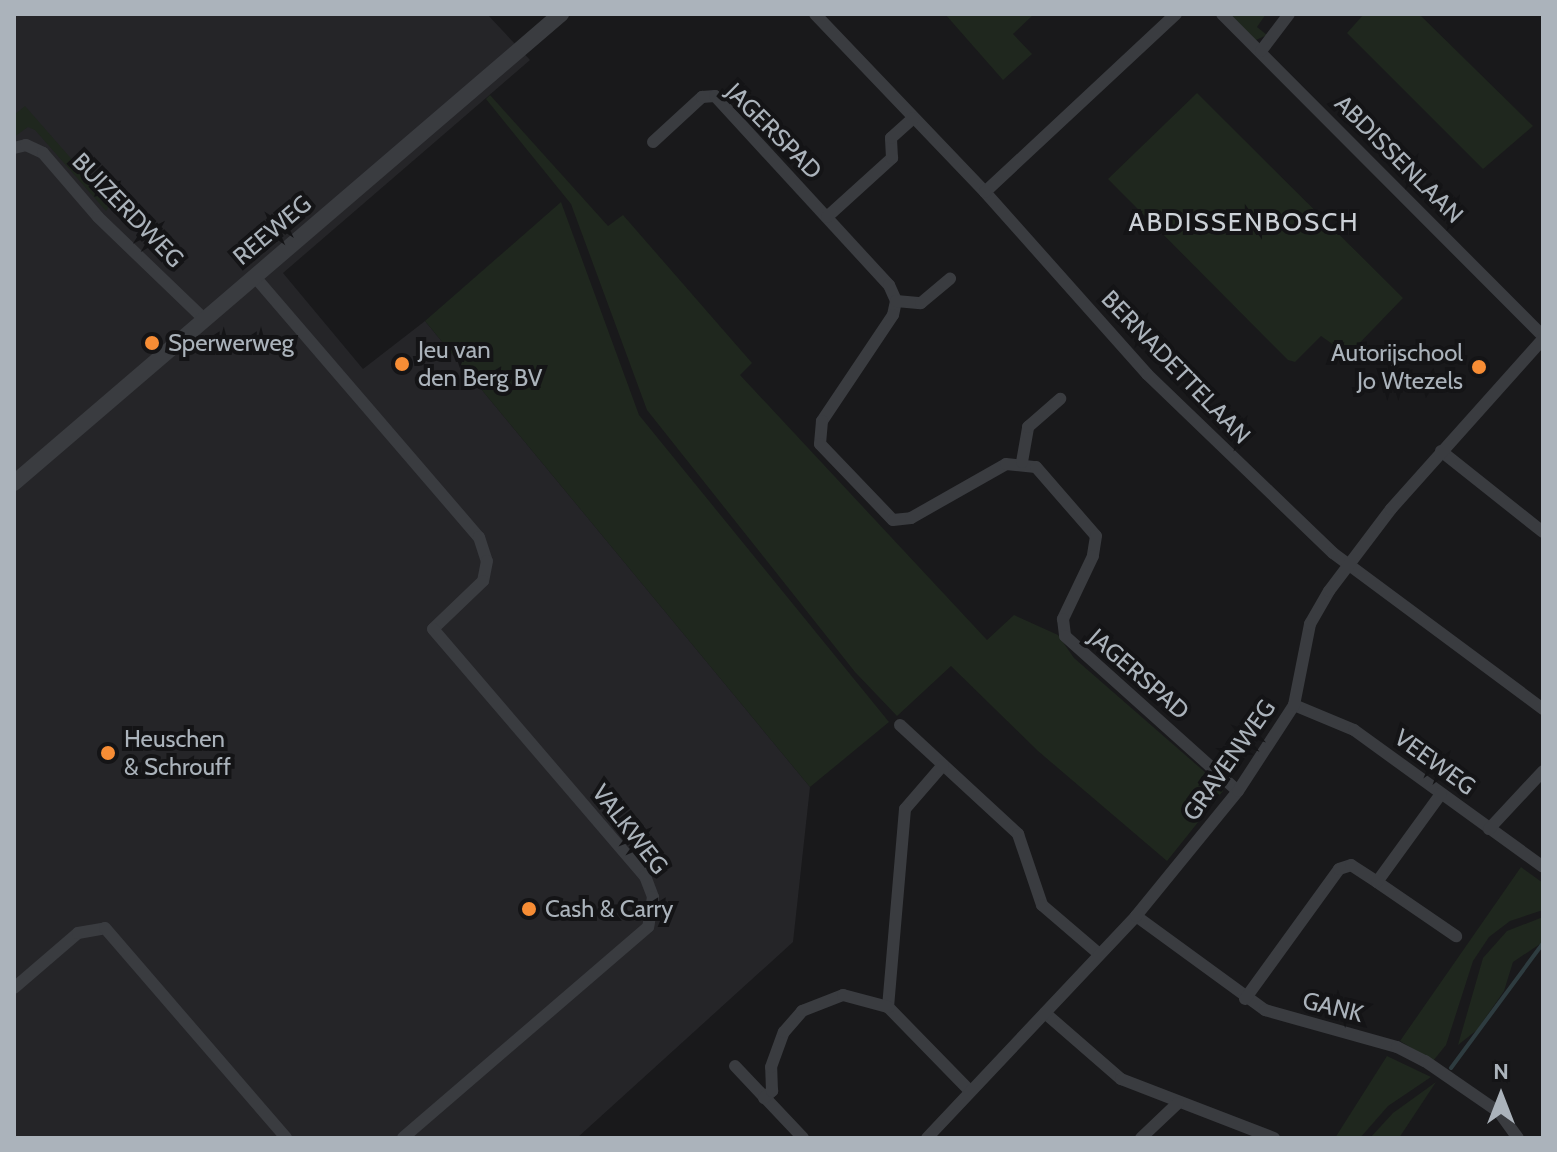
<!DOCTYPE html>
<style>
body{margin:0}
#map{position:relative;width:1557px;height:1152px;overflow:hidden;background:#19191b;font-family:Cabin,sans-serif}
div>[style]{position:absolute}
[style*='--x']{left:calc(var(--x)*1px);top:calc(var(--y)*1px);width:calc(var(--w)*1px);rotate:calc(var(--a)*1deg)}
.built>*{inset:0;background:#252528}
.green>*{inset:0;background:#1f271e}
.stream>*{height:4px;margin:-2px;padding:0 2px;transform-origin:2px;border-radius:2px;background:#2e3c40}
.minor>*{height:12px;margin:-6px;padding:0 6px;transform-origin:6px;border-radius:6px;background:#3a3c40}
.tertiary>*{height:16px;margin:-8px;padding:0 8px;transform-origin:8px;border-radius:8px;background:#3a3c40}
.dots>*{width:22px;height:22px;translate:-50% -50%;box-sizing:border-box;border:4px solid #141416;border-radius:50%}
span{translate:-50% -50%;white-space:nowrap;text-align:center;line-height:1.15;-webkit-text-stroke:8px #141416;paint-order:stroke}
.street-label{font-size:24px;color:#abb3bb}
.poi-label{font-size:24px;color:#abb3bb}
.left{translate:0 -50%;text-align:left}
.right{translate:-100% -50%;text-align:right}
.neighbourhood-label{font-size:26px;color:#ccd1d7;letter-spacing:2px}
.frame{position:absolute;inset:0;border:16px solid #abb3bb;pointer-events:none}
.north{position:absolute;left:1461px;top:1056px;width:80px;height:80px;-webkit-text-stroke:6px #141416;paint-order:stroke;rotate:0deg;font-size:22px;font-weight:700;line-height:32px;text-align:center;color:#abb3bb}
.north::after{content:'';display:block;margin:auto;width:28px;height:36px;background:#abb3bb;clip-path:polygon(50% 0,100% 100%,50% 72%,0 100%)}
</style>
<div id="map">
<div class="built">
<div style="clip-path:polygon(14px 14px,487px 14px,530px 60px,283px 273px,363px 369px,425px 321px,810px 787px,793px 942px,577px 1138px,14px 1138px)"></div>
</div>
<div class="green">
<div style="clip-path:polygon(945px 14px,1034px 14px,1013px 34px,1032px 54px,1003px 80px)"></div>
<div style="clip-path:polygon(1229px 14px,1266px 14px,1257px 27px,1267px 35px,1256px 40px)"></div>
<div style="clip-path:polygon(1364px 14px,1419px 14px,1533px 126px,1483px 169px,1347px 33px)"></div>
<div style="clip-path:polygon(1197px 93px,1403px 298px,1348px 355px,1321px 336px,1295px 362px,1288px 360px,1108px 179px)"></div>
<div style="clip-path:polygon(490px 95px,608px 226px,623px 215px,752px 363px,740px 375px,987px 640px,1014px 615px,1058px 635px,1074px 658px,1214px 780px,1223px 791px,1167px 861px,1038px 751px,951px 666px,897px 716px,855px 672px,647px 410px,571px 204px,486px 99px)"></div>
<div style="clip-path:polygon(25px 106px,111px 204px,106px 211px,35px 130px,28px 127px,14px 137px,14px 115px)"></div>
<div style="clip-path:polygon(561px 202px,639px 415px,889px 722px,810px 787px,425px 321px)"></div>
<div style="clip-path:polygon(1521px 867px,1543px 883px,1543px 910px,1510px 921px,1489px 937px,1473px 961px,1446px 1045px,1433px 1061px,1400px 1041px)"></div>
<div style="clip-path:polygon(1543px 917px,1543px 942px,1513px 962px,1504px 991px,1477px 1030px,1458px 1045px,1483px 958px,1507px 931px)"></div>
<div style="clip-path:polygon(1387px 1056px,1431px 1077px,1388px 1106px,1360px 1138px,1335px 1138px)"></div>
<div style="clip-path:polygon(1436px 1082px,1399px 1138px,1370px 1138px,1393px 1113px)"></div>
</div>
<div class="stream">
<div style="--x:1451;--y:1068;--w:155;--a:-53.6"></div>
</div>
<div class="minor">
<div style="--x:815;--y:14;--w:246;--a:46.3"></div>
<div style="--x:985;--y:192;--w:244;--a:48.3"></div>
<div style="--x:1147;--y:374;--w:258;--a:43.9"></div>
<div style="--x:1333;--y:553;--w:262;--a:36.6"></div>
<div style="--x:1222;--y:14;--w:455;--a:45.1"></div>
<div style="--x:1261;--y:51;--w:46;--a:-52.9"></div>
<div style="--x:653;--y:142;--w:67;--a:-42.6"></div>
<div style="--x:702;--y:97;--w:13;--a:-4"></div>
<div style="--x:715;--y:96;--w:257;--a:47.4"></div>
<div style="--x:889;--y:285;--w:17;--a:66"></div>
<div style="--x:896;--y:301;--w:14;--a:102"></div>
<div style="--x:893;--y:315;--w:128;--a:123.8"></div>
<div style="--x:822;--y:421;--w:23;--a:95"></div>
<div style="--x:820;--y:444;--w:105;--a:46.2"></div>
<div style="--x:893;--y:520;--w:18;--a:-6"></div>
<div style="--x:911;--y:518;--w:109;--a:-29.6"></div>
<div style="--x:1006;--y:464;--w:30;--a:6"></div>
<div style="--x:1036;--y:467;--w:91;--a:49"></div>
<div style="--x:1096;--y:536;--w:20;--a:99"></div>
<div style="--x:1093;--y:556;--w:70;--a:115.5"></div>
<div style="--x:1063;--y:619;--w:17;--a:83"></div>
<div style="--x:1065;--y:636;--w:232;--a:41.9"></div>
<div style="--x:14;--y:148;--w:12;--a:-14"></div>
<div style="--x:26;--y:145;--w:19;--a:25"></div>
<div style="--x:43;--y:153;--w:84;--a:49.3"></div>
<div style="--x:98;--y:217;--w:147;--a:43.9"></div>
<div style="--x:985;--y:192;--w:261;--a:-43"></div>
<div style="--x:827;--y:217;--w:88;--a:-42.2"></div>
<div style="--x:892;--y:158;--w:20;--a:-93"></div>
<div style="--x:891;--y:138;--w:30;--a:-42"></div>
<div style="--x:255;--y:277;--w:343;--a:49.3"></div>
<div style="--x:479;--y:537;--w:25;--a:72"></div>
<div style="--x:487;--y:561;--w:20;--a:101"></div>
<div style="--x:483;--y:581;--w:69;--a:136.2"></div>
<div style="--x:433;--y:629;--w:326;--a:49.4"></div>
<div style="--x:645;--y:876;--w:22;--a:69"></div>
<div style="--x:653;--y:897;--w:30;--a:99"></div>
<div style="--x:648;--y:927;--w:323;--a:139.3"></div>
<div style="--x:896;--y:301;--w:25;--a:5"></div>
<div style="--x:921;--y:303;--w:38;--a:-40"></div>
<div style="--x:1441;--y:451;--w:130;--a:38.5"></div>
<div style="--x:1022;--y:462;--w:36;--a:-80"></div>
<div style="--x:1028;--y:427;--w:43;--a:-41.2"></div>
<div style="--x:1294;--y:705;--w:65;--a:22.6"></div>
<div style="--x:1354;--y:730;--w:233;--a:35.9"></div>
<div style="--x:900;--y:725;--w:161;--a:42.7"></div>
<div style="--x:1018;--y:834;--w:75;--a:71.3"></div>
<div style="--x:1042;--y:905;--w:74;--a:40.6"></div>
<div style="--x:943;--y:765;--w:58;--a:130.8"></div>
<div style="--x:905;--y:809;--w:199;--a:94.9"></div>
<div style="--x:888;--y:1007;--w:117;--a:45.7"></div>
<div style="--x:1489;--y:829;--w:79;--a:-47"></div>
<div style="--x:1377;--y:882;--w:96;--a:34.4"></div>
<div style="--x:1136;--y:916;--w:160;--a:36.1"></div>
<div style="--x:1265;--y:1010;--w:137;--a:15.7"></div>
<div style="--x:1397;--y:1047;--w:31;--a:27"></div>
<div style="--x:1425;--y:1061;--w:90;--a:34.6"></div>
<div style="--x:1499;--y:1112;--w:32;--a:54"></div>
<div style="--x:14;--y:988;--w:84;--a:-40.7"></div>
<div style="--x:78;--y:933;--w:27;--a:-10"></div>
<div style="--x:105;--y:928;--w:277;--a:49.2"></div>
<div style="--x:1245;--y:999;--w:160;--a:-54.1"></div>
<div style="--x:1339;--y:869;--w:13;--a:-18"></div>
<div style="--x:1351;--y:865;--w:31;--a:33"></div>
<div style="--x:1377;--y:882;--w:109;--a:-54"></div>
<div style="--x:1045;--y:1013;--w:101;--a:41"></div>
<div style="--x:1121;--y:1079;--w:164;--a:21.1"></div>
<div style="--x:735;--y:1066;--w:99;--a:46.6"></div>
<div style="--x:764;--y:1098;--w:11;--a:-41"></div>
<div style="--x:772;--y:1091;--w:24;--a:-92"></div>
<div style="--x:771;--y:1067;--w:37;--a:-70"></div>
<div style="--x:784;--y:1032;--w:28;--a:-49"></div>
<div style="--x:802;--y:1011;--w:44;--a:-21.3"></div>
<div style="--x:843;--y:995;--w:47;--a:14.9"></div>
<div style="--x:927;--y:1138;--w:305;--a:-46.7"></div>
<div style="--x:1136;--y:916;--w:161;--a:-50.8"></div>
<div style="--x:1238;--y:791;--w:103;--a:-56.9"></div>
<div style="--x:1294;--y:705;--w:83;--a:-78.8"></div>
<div style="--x:1310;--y:624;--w:38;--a:-60"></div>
<div style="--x:1329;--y:591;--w:103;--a:-52.9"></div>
<div style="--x:1391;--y:509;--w:228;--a:-48.2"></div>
<div style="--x:1141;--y:1138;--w:51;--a:-43.4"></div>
</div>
<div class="tertiary">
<div style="--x:14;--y:483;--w:721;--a:-40.61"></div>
</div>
<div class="dots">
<div style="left:152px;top:343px;background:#f78d35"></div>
<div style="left:402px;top:364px;background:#f78d35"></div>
<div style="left:1479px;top:367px;background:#f78d35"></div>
<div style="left:108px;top:753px;background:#f78d35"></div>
<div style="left:529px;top:909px;background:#f78d35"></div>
</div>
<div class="street-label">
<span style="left:774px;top:131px;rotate:45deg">JAGERSPAD</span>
<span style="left:1399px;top:159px;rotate:45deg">ABDISSENLAAN</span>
<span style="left:128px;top:210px;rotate:46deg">BUIZERDWEG</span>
<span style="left:272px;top:230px;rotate:-40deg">REEWEG</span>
<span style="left:1176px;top:367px;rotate:46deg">BERNADETTELAAN</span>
<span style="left:1139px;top:674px;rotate:41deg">JAGERSPAD</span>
<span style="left:1229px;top:760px;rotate:-55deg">GRAVENWEG</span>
<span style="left:1435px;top:762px;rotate:36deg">VEEWEG</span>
<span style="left:630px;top:829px;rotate:52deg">VALKWEG</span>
<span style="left:1333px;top:1007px;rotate:14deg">GANK</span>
</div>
<div class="poi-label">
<span class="left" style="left:168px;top:343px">Sperwerweg</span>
<span class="left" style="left:418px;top:364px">Jeu van<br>den Berg BV</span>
<span class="right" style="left:1463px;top:367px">Autorijschool<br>Jo Wtezels</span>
<span class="left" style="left:124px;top:753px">Heuschen<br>&amp; Schrouff</span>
<span class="left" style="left:545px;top:909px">Cash &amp; Carry</span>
</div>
<div class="neighbourhood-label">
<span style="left:1244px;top:223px">ABDISSENBOSCH</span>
</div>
<div class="frame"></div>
<div class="north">N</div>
</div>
